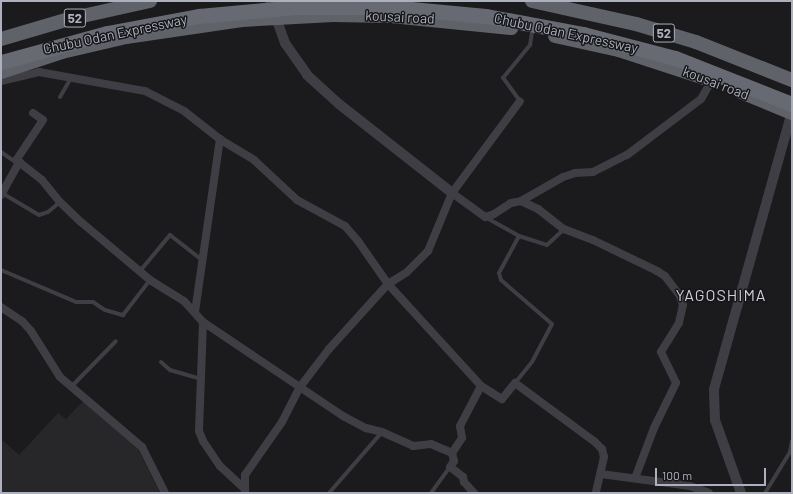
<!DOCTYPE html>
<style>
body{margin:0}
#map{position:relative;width:793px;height:494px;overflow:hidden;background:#1b1b1d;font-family:Barlow,sans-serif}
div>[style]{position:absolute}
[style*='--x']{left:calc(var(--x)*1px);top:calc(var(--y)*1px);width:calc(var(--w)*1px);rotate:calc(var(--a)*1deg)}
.built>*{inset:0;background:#27272a}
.service>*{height:4px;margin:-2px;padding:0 2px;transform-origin:2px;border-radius:2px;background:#3e3e44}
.minor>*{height:8px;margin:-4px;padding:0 4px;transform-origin:4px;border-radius:4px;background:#3e3e44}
.tertiary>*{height:10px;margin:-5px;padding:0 5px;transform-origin:5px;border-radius:5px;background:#3e3e44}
.trunk>*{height:14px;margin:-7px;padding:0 7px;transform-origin:7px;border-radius:7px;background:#60626a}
.motorway-bridge>*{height:15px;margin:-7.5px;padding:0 7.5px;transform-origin:7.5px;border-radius:7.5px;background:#686a73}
span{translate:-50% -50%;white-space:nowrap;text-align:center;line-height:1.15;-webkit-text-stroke:3px #161618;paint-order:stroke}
.shield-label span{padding:1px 3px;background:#161618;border:1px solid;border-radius:3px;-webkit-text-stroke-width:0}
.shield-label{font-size:13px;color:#adb1bd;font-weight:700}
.street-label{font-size:14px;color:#adb1bd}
.quarter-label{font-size:16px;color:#ced0d9;letter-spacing:1px}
.frame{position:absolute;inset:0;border:2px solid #adb1bd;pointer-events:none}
.scale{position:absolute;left:655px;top:468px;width:111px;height:18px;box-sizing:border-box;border:2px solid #adb1bd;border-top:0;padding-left:5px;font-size:12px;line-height:14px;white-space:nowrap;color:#adb1bd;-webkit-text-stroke:3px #161618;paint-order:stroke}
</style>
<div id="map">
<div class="built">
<div style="clip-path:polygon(83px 401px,134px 441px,160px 493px,1px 493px,1px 439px,19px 455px,58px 413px,66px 419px)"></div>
</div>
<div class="service">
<div style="--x:60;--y:97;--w:20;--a:-60"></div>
<div style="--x:520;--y:101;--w:29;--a:-126"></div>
<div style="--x:503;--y:78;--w:43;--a:-50.7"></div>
<div style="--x:530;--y:45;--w:13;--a:-81"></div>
<div style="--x:1;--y:152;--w:19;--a:35"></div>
<div style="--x:2;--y:193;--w:43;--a:30.7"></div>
<div style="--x:39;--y:215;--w:9;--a:-18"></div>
<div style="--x:48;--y:212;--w:16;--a:-40"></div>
<div style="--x:485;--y:217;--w:39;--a:29"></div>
<div style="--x:519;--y:236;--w:29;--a:18"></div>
<div style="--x:547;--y:245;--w:23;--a:-43"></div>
<div style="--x:1;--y:270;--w:82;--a:23.1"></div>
<div style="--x:76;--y:302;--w:17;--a:0"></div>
<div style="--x:93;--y:302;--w:14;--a:34"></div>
<div style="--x:105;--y:310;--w:19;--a:16"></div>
<div style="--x:123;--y:315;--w:44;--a:-52.4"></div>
<div style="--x:140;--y:271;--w:47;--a:-50.2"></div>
<div style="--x:170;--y:235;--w:41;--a:38"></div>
<div style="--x:161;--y:362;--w:12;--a:42"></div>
<div style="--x:170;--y:370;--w:32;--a:16"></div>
<div style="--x:515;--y:383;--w:27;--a:-51"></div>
<div style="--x:532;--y:362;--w:43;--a:-62.2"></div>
<div style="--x:552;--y:324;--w:67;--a:-139.2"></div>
<div style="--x:501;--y:280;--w:7;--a:-106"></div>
<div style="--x:499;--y:273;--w:42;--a:-61.6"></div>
<div style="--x:71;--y:387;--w:64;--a:-45.6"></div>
<div style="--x:329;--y:493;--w:81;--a:-49"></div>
<div style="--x:431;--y:493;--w:32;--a:-54"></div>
<div style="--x:765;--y:493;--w:48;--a:-58.6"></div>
<div style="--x:790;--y:452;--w:11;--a:-80"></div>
</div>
<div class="minor">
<div style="--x:1;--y:81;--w:39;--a:-13"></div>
<div style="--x:39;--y:72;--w:108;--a:10.2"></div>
<div style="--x:145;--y:91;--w:44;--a:27.1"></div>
<div style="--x:184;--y:111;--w:47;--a:38.1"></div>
<div style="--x:221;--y:140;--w:39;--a:31"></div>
<div style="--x:254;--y:160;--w:59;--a:42.9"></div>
<div style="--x:297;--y:200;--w:55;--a:28.4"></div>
<div style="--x:345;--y:226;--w:20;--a:49"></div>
<div style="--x:358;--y:241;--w:52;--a:55.1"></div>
<div style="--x:388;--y:284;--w:138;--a:47.6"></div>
<div style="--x:481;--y:386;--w:25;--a:32"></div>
<div style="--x:502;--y:399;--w:21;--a:-51"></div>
<div style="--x:515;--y:383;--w:99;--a:36.4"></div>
<div style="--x:595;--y:442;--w:10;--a:45"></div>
<div style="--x:602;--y:449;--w:8;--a:76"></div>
<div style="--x:604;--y:457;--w:37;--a:103"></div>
<div style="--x:33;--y:113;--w:12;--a:35"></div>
<div style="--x:43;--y:120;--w:47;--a:123.7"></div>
<div style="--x:17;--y:159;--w:4;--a:56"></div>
<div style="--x:19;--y:162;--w:29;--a:38"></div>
<div style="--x:42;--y:180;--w:28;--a:51"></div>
<div style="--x:60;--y:202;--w:29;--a:44"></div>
<div style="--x:81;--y:222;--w:90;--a:40"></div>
<div style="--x:150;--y:280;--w:40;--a:32"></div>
<div style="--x:184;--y:301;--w:28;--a:48"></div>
<div style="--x:203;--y:322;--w:169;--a:33.9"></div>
<div style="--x:343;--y:416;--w:26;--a:28"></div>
<div style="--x:366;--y:428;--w:16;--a:14"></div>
<div style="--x:382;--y:432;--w:34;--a:24"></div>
<div style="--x:413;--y:446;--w:18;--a:-6"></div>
<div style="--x:431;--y:444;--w:23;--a:23"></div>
<div style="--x:452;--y:193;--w:41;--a:36"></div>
<div style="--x:485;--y:217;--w:9;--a:-18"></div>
<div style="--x:494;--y:214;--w:20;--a:-33"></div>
<div style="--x:511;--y:203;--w:10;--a:-11"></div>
<div style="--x:521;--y:201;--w:48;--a:-29.7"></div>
<div style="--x:563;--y:177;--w:13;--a:-18"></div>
<div style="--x:575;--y:173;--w:18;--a:-3"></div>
<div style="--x:593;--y:172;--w:38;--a:-27"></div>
<div style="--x:627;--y:155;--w:93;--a:-37.1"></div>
<div style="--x:701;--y:99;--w:22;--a:-60"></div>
<div style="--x:1;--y:195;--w:38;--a:-61"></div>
<div style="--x:521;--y:201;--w:19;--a:25"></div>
<div style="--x:538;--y:209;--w:33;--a:38"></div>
<div style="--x:564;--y:229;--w:31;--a:21"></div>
<div style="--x:593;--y:240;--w:71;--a:25.8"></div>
<div style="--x:657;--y:271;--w:9;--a:32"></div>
<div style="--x:665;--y:276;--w:25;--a:53"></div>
<div style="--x:680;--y:296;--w:9;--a:72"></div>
<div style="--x:683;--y:305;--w:18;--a:103"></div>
<div style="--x:679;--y:323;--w:34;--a:122"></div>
<div style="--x:661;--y:352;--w:34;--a:64"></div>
<div style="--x:676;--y:383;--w:50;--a:116.1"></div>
<div style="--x:654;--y:428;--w:53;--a:110.8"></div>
<div style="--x:1;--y:307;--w:25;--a:34"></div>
<div style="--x:22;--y:321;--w:13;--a:48"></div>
<div style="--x:31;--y:331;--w:54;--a:57.8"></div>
<div style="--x:60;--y:377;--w:108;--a:40.5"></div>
<div style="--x:142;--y:447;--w:51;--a:63.4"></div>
<div style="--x:195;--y:312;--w:175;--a:-81.8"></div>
<div style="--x:203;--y:322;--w:109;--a:92.1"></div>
<div style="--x:199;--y:431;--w:11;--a:68"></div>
<div style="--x:203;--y:441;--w:30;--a:56"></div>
<div style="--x:220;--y:466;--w:34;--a:43"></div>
<div style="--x:601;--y:474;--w:90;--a:7.7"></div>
<div style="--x:690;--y:486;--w:20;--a:20"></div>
<div style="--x:245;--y:493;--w:18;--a:-90"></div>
<div style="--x:245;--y:475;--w:65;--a:-55.1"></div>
<div style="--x:282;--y:422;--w:39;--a:-63"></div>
<div style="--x:300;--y:387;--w:48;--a:-52.7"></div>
<div style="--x:329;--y:349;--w:88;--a:-47.8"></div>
<div style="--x:388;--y:284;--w:22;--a:-32"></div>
<div style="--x:407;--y:272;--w:30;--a:-45"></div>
<div style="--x:428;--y:251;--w:63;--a:-67.5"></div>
<div style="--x:452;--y:193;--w:114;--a:-53.5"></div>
<div style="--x:474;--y:493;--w:15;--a:-132"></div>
<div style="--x:464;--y:482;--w:5;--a:-101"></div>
<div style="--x:463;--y:477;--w:16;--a:-142"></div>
<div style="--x:450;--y:467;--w:7;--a:-56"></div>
<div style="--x:454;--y:461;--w:8;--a:-104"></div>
<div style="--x:452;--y:453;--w:18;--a:-56"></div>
<div style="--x:462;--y:438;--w:12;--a:-99"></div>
<div style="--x:460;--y:426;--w:45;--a:-62.3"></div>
</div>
<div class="tertiary">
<div style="--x:270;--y:1;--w:45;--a:70.3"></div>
<div style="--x:285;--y:43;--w:39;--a:55"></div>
<div style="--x:307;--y:75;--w:43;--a:42.2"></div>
<div style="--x:339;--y:104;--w:144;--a:38.2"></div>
<div style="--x:741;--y:493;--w:77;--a:-109.6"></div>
<div style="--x:715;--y:420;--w:31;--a:-92"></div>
<div style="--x:714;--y:389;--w:288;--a:-74.3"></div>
</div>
<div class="trunk">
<div style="--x:532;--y:1;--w:107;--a:12.5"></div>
<div style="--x:636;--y:24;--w:63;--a:16.7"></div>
<div style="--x:696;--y:42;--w:103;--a:21.6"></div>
<div style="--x:555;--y:36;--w:66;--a:12.3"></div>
<div style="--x:619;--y:50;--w:100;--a:18.1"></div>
<div style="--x:1;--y:39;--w:71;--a:-16.4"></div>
<div style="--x:69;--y:19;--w:83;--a:-12.5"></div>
<div style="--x:1;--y:72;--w:64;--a:-18.2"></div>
<div style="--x:62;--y:52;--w:66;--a:-13.2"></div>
<div style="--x:126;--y:37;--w:117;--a:-8.3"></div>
<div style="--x:242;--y:20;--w:91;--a:-3.1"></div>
<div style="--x:333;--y:15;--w:58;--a:1"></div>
<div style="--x:391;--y:16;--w:121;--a:5.7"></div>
<div style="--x:741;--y:92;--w:55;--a:22.4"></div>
</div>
<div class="motorway-bridge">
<div style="--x:1;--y:62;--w:110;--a:-15.3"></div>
<div style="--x:107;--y:33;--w:94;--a:-10.5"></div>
<div style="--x:199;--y:16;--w:97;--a:-5.3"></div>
<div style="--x:296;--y:7;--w:94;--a:0"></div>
<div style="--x:390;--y:7;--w:96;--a:5.4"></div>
<div style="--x:486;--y:16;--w:99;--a:10.5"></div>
<div style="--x:583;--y:34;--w:95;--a:14.6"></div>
<div style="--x:675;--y:58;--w:126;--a:21.5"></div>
</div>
<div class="shield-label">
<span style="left:75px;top:18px">52</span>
<span style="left:664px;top:33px">52</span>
</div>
<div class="street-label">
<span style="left:400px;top:17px;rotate:3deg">kousai road</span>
<span style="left:566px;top:33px;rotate:12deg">Chubu Odan Expressway</span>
<span style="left:115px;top:34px;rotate:-12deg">Chubu Odan Expressway</span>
<span style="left:716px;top:83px;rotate:21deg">kousai road</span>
</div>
<div class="quarter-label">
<span style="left:721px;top:295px">YAGOSHIMA</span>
</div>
<div class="frame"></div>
<div class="scale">100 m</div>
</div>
